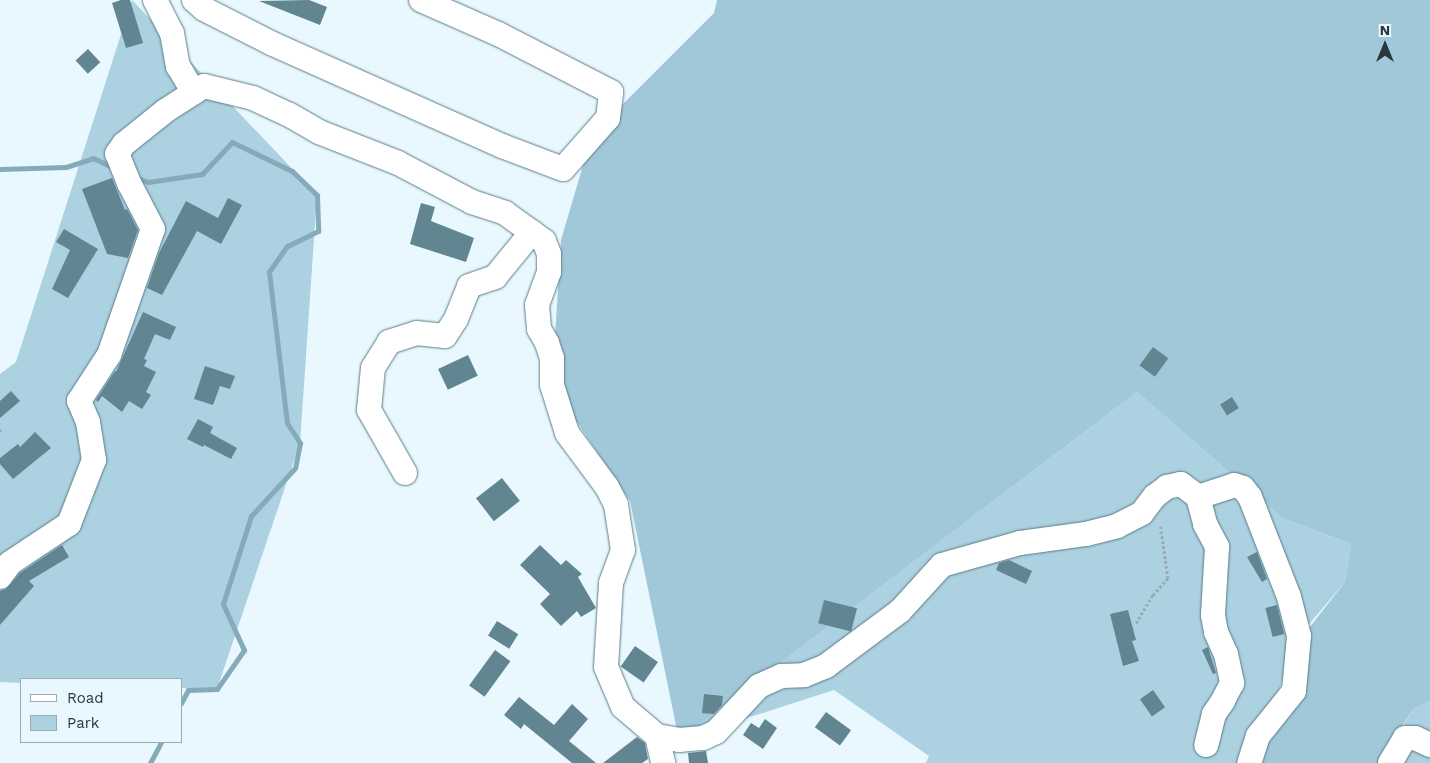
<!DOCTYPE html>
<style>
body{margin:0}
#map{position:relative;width:1430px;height:763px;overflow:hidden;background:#e9f8fe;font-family:"Work Sans",sans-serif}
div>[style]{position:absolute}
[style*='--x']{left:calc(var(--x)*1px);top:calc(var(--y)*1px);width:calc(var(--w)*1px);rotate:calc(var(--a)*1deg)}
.green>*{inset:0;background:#acd1e0}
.forest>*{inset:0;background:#a1c8d8}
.stream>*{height:5px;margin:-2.5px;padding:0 2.5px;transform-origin:2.5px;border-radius:2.5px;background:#85abba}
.building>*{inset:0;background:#628592;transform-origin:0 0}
.path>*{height:3px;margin-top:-1.5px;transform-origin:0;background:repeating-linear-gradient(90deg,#9baab0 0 2.5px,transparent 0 5px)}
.roads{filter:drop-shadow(0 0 1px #597b88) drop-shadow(0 0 1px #597b88)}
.minor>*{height:24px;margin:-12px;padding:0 12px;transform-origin:12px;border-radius:12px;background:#fff}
span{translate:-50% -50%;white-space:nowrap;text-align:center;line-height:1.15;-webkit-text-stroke:4.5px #e9f8fe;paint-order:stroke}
.legend{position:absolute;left:20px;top:678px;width:162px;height:65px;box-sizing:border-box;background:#e9f8fe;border:1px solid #9cabb1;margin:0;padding:6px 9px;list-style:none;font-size:15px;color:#29383e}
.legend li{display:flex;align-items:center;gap:10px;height:25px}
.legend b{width:25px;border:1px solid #9cabb1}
.north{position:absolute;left:1360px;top:20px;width:50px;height:50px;-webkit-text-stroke:4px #e9f8fe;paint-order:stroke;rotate:0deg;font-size:14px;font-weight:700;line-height:20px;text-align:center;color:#29383e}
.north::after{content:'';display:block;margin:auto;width:18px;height:22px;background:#29383e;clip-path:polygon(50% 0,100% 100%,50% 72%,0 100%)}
</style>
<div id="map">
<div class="green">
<div style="clip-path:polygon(132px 0,317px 195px,300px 443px,217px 689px,181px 688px,181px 679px,21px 679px,21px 683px,0 682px,0 374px,16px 362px)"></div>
<div style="clip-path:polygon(1137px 392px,1282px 518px,1351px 544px,1345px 582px,1299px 636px,1252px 763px,926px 763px,929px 756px,834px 690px,679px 740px)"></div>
<div style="clip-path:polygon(1430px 701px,1430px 763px,1384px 763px,1412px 710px)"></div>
</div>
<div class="forest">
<div style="clip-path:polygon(717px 0,1430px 0,1430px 701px,1412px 710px,1381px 763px,1262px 763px,1295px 646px,1345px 582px,1351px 544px,1282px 518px,1137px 392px,679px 740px,630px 501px,552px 385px,561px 240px,592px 135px,714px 13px)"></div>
</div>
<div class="stream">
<div style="--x:0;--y:169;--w:66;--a:-1.7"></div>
<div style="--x:66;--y:167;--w:28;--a:-18"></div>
<div style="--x:93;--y:158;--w:23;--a:25"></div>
<div style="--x:135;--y:177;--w:14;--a:21"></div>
<div style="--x:148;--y:182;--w:55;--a:-8.4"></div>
<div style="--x:202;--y:174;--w:44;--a:-46.8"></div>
<div style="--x:232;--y:142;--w:67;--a:25.8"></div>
<div style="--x:292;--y:171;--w:35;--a:44"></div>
<div style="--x:317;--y:195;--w:36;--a:88"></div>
<div style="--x:318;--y:231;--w:34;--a:154"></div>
<div style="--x:287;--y:246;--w:32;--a:125"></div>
<div style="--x:269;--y:272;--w:152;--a:83.2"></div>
<div style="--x:287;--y:423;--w:24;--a:57"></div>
<div style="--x:300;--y:443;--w:25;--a:101"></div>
<div style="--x:295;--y:468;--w:65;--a:132.5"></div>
<div style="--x:251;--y:516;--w:92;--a:107.7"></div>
<div style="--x:223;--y:604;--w:51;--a:65.5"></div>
<div style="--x:244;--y:650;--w:47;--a:124.7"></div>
<div style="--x:217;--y:689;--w:29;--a:178"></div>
<div style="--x:188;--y:690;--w:15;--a:118"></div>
<div style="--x:150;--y:763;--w:24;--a:-62"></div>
</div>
<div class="building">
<div style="clip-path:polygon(121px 0,130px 0,143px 43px,126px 48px,112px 3px)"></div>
<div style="clip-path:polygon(309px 0,327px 7px,320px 25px,259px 1px)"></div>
<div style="left:88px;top:49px;width:18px;height:17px;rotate:47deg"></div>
<div style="clip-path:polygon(112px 178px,125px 210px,127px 209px,138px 230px,128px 258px,107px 254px,82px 189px)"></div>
<div style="clip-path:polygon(228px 198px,242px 205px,221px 244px,197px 231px,162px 295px,147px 288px,159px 253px,186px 201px,218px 218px)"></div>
<div style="clip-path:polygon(421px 203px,435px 207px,431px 221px,474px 238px,466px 262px,410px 244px)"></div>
<div style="clip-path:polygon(64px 229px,98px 249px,68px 298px,52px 289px,70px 250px,56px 242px)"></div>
<div style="clip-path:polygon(143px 312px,176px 327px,170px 340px,155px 334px,144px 359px,147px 360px,144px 366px,156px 372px,146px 392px,151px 395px,142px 409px,129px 401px,122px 412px,102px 396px,98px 402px,96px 400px,115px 371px,116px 372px)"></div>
<div style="left:1153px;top:347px;width:19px;height:23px;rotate:36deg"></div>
<div style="left:468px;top:355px;width:23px;height:33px;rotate:65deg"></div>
<div style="clip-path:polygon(205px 366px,235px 376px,230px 389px,220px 386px,213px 405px,194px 399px)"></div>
<div style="clip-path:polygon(11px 391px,20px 401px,0 418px,0 401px)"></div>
<div style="left:1232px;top:397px;width:13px;height:14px;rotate:58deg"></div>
<div style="clip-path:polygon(198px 419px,213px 427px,210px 433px,237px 448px,231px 459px,204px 445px,203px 447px,187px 439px)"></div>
<div style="clip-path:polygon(35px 432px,51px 448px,13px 479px,0 464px,0 458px,18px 444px,20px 447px)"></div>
<div style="left:502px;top:478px;width:29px;height:33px;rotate:52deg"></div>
<div style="clip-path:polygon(62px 545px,69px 557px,29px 581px,34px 586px,0 625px,0 591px,6px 589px,20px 573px)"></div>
<div style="clip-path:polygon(540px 545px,561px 565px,566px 560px,582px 574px,578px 577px,596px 608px,581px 617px,577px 611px,561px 626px,540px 604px,550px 594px,520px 565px)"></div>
<div style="clip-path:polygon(1257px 552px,1267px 579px,1262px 582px,1247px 557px)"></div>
<div style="clip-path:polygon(1009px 560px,1032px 571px,1026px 584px,996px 570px,999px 563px)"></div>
<div style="left:824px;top:600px;width:34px;height:24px;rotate:14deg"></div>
<div style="left:1277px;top:605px;width:30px;height:12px;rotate:76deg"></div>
<div style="clip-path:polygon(1128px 610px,1136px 640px,1132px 641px,1139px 661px,1123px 666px,1110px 614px)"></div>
<div style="left:497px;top:621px;width:25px;height:17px;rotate:32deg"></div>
<div style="left:635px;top:646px;width:28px;height:25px;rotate:35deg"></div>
<div style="clip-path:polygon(1208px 647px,1216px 673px,1213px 674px,1202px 650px)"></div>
<div style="left:495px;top:650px;width:19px;height:44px;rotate:36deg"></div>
<div style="left:1153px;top:690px;width:21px;height:16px;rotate:55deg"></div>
<div style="clip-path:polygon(704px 694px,723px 696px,722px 705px,714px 714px,702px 713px)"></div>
<div style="clip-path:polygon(519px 697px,554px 725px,572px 704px,588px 719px,569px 741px,596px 763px,572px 763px,524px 724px,521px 729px,504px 715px)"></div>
<div style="left:826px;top:712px;width:31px;height:19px;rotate:36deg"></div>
<div style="clip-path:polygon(765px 719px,777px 728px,763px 749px,743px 735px,751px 723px,759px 728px)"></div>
<div style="clip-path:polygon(637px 737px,645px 743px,648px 759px,642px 763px,603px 763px)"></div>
<div style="clip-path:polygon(706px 751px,708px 763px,689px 763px,688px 753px)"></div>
</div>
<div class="path">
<div style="--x:0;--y:431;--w:2;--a:-27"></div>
<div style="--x:1136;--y:623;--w:33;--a:-59"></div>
<div style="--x:1153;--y:595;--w:23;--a:-49"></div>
<div style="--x:1168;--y:578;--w:55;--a:-98.4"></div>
</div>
<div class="roads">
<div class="minor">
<div style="--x:155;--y:0;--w:37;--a:63"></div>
<div style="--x:172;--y:33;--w:34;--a:80"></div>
<div style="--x:178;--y:66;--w:31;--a:59"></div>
<div style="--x:194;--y:0;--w:13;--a:42"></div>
<div style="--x:204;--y:9;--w:77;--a:26.9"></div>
<div style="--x:273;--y:44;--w:251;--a:24"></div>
<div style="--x:502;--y:146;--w:65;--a:20.7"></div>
<div style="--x:563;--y:169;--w:68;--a:-48.6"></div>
<div style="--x:608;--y:118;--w:26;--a:-83"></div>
<div style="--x:611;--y:92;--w:127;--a:-152.8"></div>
<div style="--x:498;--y:34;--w:84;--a:-156.2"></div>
<div style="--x:405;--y:473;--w:73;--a:-119.7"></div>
<div style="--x:369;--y:410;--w:42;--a:-84.6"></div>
<div style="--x:373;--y:368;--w:31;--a:-58"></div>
<div style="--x:389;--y:342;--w:28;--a:-18"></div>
<div style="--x:416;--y:333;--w:29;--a:6"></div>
<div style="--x:445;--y:336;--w:20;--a:-57"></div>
<div style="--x:456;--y:319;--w:35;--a:-68"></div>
<div style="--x:469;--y:286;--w:28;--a:-19"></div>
<div style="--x:495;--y:277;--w:58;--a:-50.6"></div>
<div style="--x:1198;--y:497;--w:28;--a:75"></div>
<div style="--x:1205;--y:524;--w:26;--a:62"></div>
<div style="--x:1217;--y:547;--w:68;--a:93.4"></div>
<div style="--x:1213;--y:615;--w:17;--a:80"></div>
<div style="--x:1216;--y:632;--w:24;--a:66"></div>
<div style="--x:1226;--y:654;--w:30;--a:78"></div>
<div style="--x:1232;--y:683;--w:20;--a:117"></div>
<div style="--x:1223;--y:701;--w:16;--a:125"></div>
<div style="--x:1214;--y:714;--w:32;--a:104"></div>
<div style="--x:0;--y:577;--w:17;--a:-54"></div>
<div style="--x:10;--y:563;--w:71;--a:-33.5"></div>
<div style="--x:69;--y:524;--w:69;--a:-68.7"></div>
<div style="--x:94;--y:460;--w:38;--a:-99"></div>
<div style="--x:88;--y:422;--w:23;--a:-113"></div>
<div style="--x:79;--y:401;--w:55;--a:-56.9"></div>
<div style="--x:109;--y:355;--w:133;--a:-70.8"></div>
<div style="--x:153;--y:229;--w:52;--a:-117.6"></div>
<div style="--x:129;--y:183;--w:31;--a:-112"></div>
<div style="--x:117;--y:154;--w:12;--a:-55"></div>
<div style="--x:124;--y:144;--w:53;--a:-38.8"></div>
<div style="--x:165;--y:111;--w:46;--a:-32.7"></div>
<div style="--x:204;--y:86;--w:50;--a:13.8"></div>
<div style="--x:253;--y:98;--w:38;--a:25"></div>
<div style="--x:288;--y:114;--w:36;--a:30"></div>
<div style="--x:319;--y:132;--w:85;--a:21.4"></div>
<div style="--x:398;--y:163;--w:84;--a:27.8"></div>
<div style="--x:472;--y:202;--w:35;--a:18"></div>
<div style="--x:505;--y:213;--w:48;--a:35.7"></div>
<div style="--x:544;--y:241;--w:14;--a:69"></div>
<div style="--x:549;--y:254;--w:18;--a:90"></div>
<div style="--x:549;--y:272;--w:35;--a:110"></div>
<div style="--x:537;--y:305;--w:24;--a:85"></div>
<div style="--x:539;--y:329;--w:16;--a:60"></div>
<div style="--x:547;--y:343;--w:16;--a:72"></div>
<div style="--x:552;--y:358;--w:27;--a:90"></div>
<div style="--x:552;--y:385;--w:50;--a:72.6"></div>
<div style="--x:567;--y:433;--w:67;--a:53.5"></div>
<div style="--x:607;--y:487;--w:20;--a:63"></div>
<div style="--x:616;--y:505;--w:46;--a:81.2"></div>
<div style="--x:623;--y:550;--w:35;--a:110"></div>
<div style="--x:611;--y:583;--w:84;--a:93.4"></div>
<div style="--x:606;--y:667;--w:43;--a:67"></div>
<div style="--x:623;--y:707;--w:45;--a:40.5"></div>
<div style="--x:657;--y:736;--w:28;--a:77"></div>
<div style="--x:657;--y:736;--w:22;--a:10"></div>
<div style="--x:679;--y:740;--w:24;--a:-5"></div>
<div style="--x:703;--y:738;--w:14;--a:-25"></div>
<div style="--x:716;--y:732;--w:63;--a:-46.9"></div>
<div style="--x:759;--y:686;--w:24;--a:-24"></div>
<div style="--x:781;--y:676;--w:23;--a:-2"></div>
<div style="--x:804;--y:675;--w:24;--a:-22"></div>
<div style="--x:826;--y:666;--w:92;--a:-36.6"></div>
<div style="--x:900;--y:611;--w:62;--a:-47.6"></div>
<div style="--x:942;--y:565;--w:81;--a:-15.8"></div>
<div style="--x:1020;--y:543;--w:67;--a:-7.8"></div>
<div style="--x:1086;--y:534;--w:32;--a:-14"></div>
<div style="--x:1117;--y:526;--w:28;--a:-27"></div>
<div style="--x:1142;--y:513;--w:21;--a:-53"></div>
<div style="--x:1155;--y:496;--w:15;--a:-37"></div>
<div style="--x:1167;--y:487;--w:14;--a:-12"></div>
<div style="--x:1181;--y:484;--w:21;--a:37"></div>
<div style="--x:1198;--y:497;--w:38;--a:-18"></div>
<div style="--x:1234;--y:485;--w:9;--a:18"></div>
<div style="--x:1243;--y:488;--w:11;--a:52"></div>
<div style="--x:1250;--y:497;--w:107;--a:68.7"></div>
<div style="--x:1289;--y:597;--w:40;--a:75.6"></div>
<div style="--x:1299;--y:636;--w:55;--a:95.2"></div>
<div style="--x:1294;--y:691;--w:58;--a:128.7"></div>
<div style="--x:1258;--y:736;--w:28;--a:108"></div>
<div style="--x:1390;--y:763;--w:29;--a:-59"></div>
<div style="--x:1405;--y:738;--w:10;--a:0"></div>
<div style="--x:1415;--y:738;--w:17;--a:25"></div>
</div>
</div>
<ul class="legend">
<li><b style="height:6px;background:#fff"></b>Road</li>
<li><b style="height:14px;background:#acd1e0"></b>Park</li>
</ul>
<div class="north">N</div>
</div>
